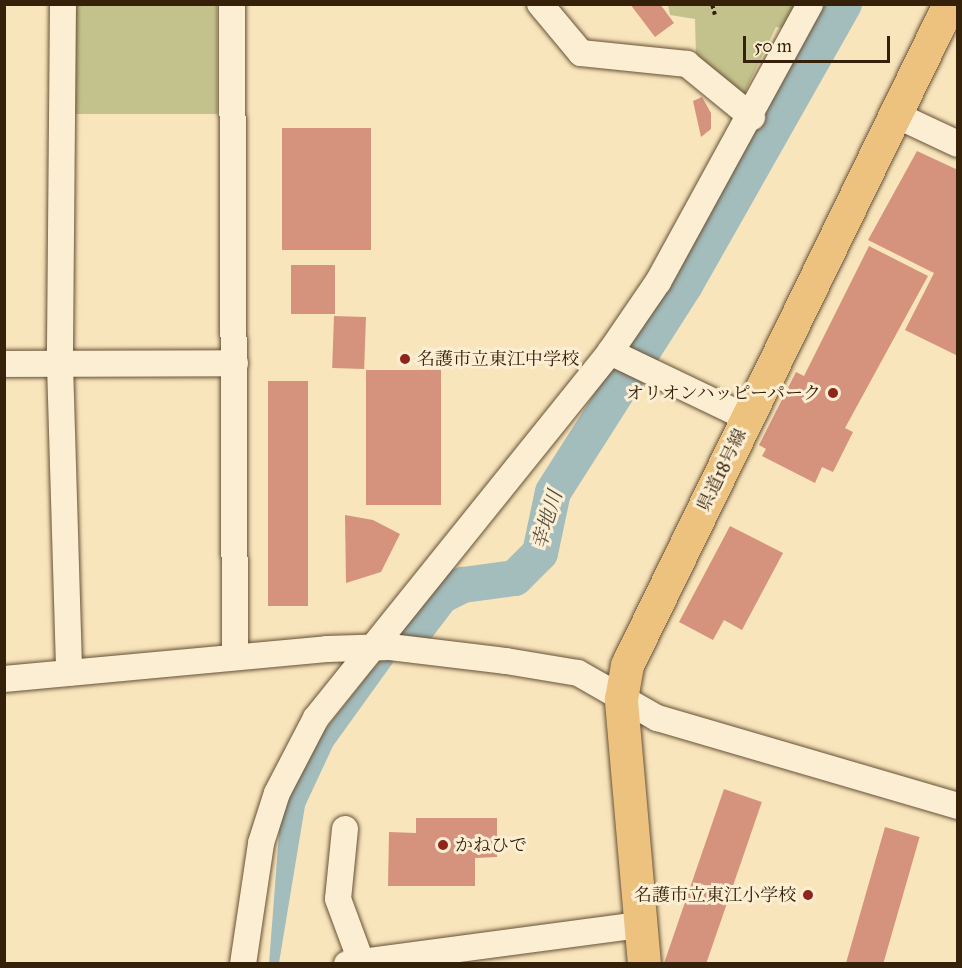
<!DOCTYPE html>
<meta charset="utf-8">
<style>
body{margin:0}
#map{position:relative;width:962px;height:968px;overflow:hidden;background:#f9e5bc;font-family:"IM FELL Great Primer","Noto Serif JP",serif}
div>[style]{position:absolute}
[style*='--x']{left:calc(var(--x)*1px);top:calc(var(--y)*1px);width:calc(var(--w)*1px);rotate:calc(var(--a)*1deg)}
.green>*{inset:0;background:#c4c28c;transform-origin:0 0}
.water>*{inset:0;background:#a3bcbc}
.river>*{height:36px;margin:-18px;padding:0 18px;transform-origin:18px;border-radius:18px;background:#a3bcbc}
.building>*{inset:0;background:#d5937d;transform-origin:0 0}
.path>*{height:4px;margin-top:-2px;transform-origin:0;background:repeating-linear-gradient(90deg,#35200a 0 4.5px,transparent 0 7.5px)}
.roads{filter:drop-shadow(0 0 2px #665136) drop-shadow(0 0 2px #665136)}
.minor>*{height:26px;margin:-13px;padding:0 13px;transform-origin:13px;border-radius:13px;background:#fbeed3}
.major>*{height:33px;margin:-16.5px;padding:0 16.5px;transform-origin:16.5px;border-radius:16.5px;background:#ecc27e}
.dots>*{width:16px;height:16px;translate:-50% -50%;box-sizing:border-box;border:3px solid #fbeed3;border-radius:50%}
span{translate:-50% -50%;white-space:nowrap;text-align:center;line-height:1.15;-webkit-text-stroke:6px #fbeed3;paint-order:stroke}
.poi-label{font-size:18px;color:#35200a}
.left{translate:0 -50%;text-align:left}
.right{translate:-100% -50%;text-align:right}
.street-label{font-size:18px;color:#35200a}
.water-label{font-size:20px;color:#564f3f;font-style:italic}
.frame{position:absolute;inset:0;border:6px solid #35200a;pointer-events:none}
.scale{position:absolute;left:743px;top:36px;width:147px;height:27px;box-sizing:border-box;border:3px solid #35200a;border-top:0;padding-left:8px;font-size:18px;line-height:21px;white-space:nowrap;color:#35200a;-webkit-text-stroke:4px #fbeed3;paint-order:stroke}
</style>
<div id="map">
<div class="green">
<div style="left:66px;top:5px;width:151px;height:109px"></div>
<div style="clip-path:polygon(668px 5px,804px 5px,789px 29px,776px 27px,740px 102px,696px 59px,695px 19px,670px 15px)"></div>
</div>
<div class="water">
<div style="clip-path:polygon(441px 596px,333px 746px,305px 806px,279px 963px,269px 964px,280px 820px,297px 779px,317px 740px,371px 671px)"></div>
</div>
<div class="river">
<div style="--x:412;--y:634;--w:48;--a:-52.7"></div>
<div style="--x:441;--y:596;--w:25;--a:-27"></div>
<div style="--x:463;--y:585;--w:52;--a:-7.7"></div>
<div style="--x:515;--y:578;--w:35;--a:-45"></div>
<div style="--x:540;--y:553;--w:62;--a:-78"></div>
<div style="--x:553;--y:492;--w:246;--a:-57.5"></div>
<div style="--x:685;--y:285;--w:323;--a:-60.5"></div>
</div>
<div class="building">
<div style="clip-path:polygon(630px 4px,660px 4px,674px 23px,655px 37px)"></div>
<div style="clip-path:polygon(702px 97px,711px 113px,711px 129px,701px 137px,693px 101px)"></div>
<div style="left:371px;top:128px;width:122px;height:89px;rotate:90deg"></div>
<div style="clip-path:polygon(917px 151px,958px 170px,958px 356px,905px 330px,934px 273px,868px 240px)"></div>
<div style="clip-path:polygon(869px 246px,928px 276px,845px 428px,853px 432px,833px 472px,822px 467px,815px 483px,762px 456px,766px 449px,759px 445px,796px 372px,804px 376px)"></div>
<div style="left:291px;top:265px;width:44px;height:49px"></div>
<div style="left:334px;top:316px;width:32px;height:52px;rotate:2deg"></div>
<div style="left:366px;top:370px;width:75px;height:135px"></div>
<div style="left:268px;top:381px;width:40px;height:225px"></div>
<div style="clip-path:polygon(345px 515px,373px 520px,400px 534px,381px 572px,346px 583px)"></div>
<div style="clip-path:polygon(730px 526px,783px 553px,742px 630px,724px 620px,713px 640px,679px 622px)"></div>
<div style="left:724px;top:789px;width:40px;height:184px;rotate:19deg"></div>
<div style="clip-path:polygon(416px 818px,497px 818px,497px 857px,475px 858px,475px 886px,388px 886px,389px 832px,416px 833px)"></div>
<div style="left:885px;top:827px;width:36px;height:143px;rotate:16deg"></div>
</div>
<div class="path">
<div style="--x:712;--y:4;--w:11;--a:75"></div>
</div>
<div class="roads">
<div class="minor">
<div style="--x:63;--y:4;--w:360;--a:90.5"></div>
<div style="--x:60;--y:364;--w:309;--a:88.3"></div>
<div style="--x:232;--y:4;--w:652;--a:89.74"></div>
<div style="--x:540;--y:4;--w:64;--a:50.1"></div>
<div style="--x:581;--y:53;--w:107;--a:5.9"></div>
<div style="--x:687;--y:64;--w:84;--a:39.2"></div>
<div style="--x:896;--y:115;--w:68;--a:25.1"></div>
<div style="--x:610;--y:352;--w:153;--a:25.6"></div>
<div style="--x:4;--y:364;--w:231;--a:-0.2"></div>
<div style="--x:4;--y:679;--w:324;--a:-5.3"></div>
<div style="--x:327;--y:649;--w:63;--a:-1.8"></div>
<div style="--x:390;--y:647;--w:117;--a:6.9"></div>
<div style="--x:506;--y:661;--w:73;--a:9.5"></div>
<div style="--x:578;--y:673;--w:91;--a:29.7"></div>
<div style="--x:657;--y:718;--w:314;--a:16.3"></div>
<div style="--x:345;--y:829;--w:70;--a:95.7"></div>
<div style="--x:338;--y:899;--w:69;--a:69.7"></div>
<div style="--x:243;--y:964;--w:122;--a:-81.5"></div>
<div style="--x:261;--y:843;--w:52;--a:-72.3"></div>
<div style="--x:277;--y:793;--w:85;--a:-62.5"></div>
<div style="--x:316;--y:718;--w:469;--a:-51.2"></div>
<div style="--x:610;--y:352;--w:85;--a:-55.6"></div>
<div style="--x:658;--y:282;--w:317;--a:-61.3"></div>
<div style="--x:347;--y:964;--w:297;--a:-7.6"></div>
</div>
<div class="major">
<div style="--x:644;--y:964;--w:266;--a:-95"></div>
<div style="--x:621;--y:699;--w:35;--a:-80"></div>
<div style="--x:627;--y:665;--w:735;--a:-64.03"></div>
</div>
</div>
<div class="dots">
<div style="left:405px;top:359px;background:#8f2418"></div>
<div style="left:833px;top:393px;background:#8f2418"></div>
<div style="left:443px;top:845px;background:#8f2418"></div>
<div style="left:808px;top:895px;background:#8f2418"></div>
</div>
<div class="poi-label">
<span class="left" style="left:417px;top:359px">名護市立東江中学校</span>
<span class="right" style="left:821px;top:393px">オリオンハッピーパーク</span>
<span class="left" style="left:455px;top:845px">かねひで</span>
<span class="right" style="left:796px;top:895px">名護市立東江小学校</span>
</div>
<div class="street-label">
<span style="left:722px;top:470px;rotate:-64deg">県道18号線</span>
</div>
<div class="water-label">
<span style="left:547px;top:520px;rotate:-73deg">幸地川</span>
</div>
<div class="frame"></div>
<div class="scale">50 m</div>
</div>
